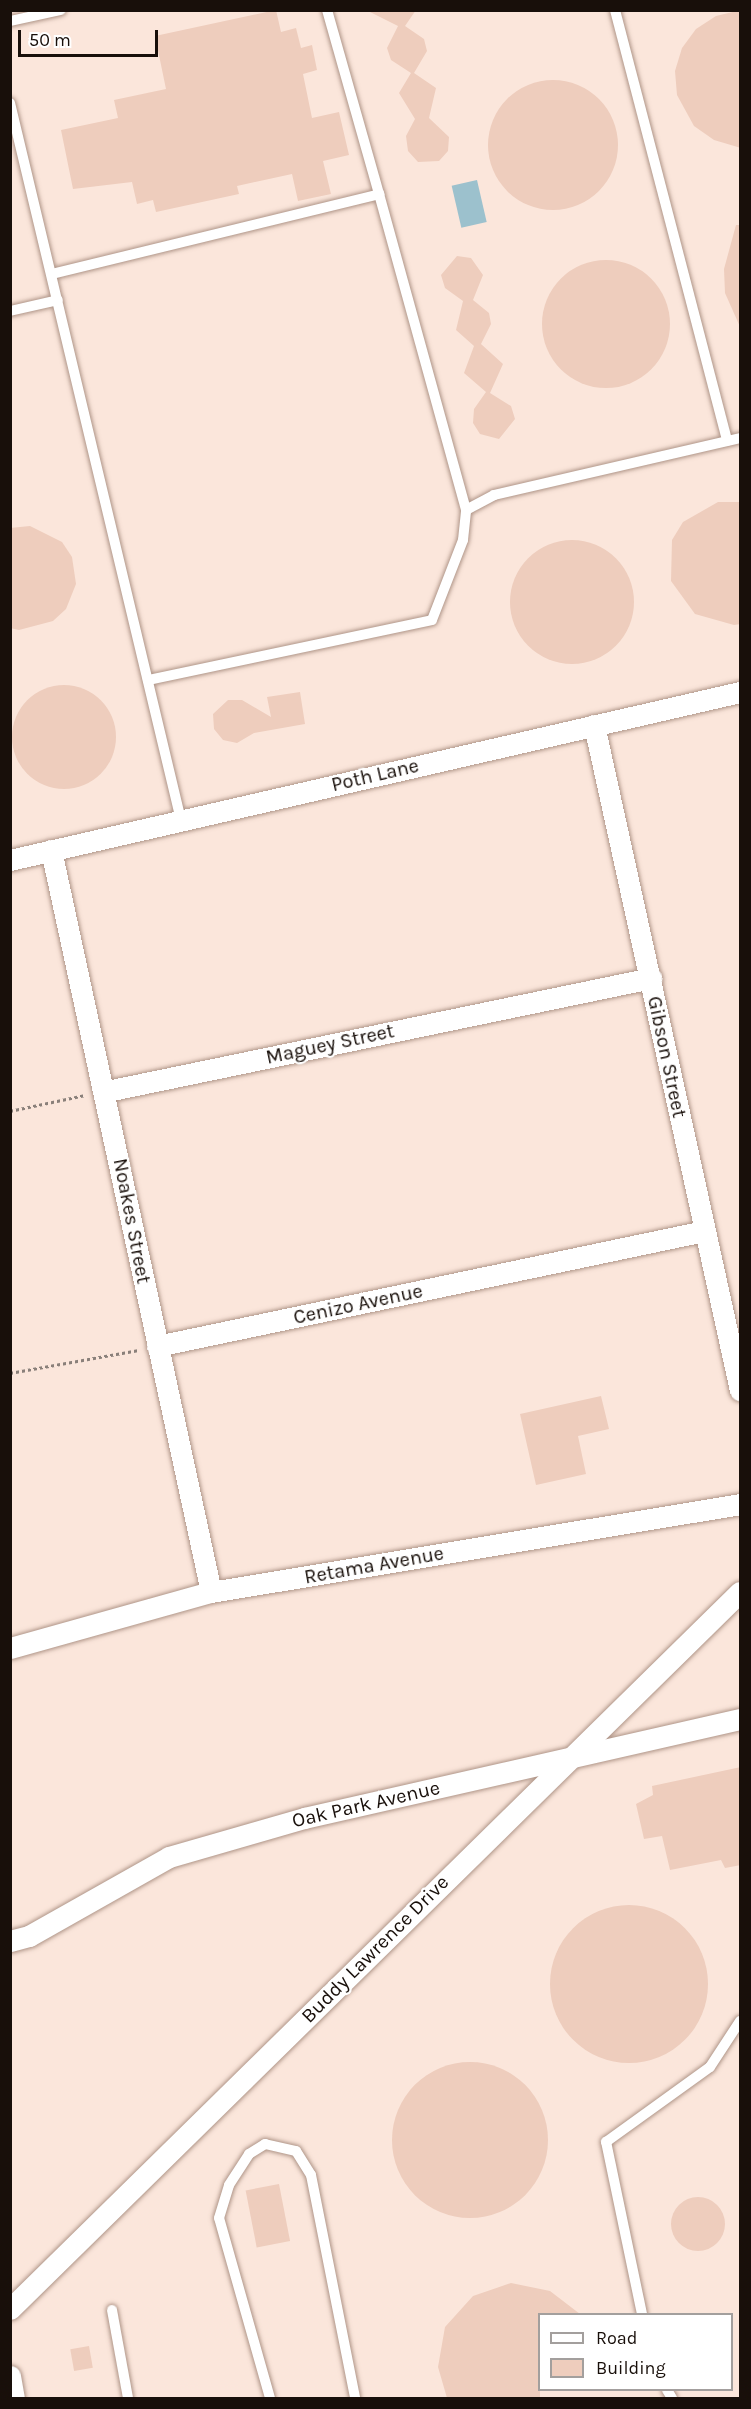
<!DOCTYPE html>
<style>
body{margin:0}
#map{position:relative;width:751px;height:2409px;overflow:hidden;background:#fcf1eb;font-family:Karla,sans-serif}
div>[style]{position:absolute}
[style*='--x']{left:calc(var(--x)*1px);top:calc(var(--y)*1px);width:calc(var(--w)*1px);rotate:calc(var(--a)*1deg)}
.built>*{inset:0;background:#fbe6db}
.water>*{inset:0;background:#9cc1cd;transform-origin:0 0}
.building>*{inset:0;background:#eecdbd;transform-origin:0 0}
.round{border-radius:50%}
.path>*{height:3px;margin-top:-1.5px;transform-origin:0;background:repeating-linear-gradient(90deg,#8a807a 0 3px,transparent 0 6px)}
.roads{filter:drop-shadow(0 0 2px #af9588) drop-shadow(0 0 2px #af9588)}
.lane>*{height:10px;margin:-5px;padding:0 5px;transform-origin:5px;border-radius:5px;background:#fff}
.street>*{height:21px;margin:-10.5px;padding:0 10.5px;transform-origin:10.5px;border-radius:10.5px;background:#fff}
span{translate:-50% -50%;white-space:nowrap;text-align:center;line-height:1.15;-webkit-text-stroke:4.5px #fff;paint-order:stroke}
.street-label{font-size:20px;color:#180f0a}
.frame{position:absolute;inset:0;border:12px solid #180f0a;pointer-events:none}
.legend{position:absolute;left:538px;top:2313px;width:195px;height:78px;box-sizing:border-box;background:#fff;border:2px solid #a39f9d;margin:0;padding:8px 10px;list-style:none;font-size:18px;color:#180f0a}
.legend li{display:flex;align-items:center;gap:12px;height:30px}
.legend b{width:30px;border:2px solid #a39f9d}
.scale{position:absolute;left:18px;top:30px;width:140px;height:27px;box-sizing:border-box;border:3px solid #180f0a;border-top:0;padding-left:8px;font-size:18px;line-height:21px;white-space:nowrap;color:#180f0a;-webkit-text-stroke:4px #fff;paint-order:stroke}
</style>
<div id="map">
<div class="built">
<div style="clip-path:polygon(evenodd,11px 11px,740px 11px,740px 2398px,11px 2398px,11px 11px,540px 2314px,732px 2314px,732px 2390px,540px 2390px,540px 2314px)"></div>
</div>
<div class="water">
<div style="left:477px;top:180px;width:43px;height:26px;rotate:77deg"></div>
</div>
<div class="building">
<div style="clip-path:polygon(276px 10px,281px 32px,296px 28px,301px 48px,312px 45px,317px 70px,303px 74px,312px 118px,339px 112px,349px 155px,323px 161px,331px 194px,298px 201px,292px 174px,237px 186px,239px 194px,156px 212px,153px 200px,137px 204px,132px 182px,73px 189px,61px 130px,118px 118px,114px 100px,166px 89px,155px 36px)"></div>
<div style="clip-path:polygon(366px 10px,416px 10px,405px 26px,424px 39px,427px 51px,414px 73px,436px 88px,429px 118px,449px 137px,448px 151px,439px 161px,418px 162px,408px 151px,406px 136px,415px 119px,399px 93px,411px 73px,391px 60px,387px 48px,398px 26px)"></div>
<div style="clip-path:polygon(741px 10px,741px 148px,714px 140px,694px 126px,677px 95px,675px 71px,682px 48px,696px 29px,716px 16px)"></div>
<div class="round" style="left:488px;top:80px;width:130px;height:130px"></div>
<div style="clip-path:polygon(736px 225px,741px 225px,741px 329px,725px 293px,724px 269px)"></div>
<div style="clip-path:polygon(457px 256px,471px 258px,483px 275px,473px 300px,489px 313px,491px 324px,481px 344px,503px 364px,490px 393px,511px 406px,515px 419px,499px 439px,480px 434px,473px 423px,474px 409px,486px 392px,464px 373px,474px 346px,456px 330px,463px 301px,445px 288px,441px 275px)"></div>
<div class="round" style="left:542px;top:260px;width:128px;height:128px"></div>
<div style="clip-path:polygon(718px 502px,741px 502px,741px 624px,734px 625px,695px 614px,671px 581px,672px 540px,683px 522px)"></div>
<div style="clip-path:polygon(30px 526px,62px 542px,72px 557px,76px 584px,66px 609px,53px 621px,19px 630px,10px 628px,10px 528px)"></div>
<div class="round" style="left:510px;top:540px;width:124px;height:124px"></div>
<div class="round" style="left:12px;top:685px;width:104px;height:104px"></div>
<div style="clip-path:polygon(300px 692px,305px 724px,254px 733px,237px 743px,223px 740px,214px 729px,213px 714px,228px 700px,242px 700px,271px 717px,267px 697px)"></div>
<div style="clip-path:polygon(601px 1396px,609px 1429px,578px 1436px,586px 1474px,536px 1485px,520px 1414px)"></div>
<div style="clip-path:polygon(741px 1767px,741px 1865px,725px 1868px,721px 1860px,670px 1870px,662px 1836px,644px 1839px,636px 1804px,653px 1795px,652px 1786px)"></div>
<div class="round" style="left:550px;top:1905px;width:158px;height:158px"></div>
<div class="round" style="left:392px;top:2062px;width:156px;height:156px"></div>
<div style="left:279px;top:2184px;width:58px;height:34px;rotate:79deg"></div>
<div class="round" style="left:671px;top:2197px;width:54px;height:54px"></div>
<div style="clip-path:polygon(511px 2283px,550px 2291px,580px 2314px,540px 2314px,540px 2398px,447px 2398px,438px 2367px,445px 2327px,473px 2296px)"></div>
<div style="left:89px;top:2346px;width:22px;height:19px;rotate:80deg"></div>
</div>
<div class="path">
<div style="--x:10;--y:1111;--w:77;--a:-12"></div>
<div style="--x:10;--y:1373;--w:131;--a:-10.1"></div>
</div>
<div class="roads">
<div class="lane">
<div style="--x:327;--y:10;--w:191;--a:74.2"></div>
<div style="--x:615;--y:10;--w:445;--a:75.4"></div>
<div style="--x:10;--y:21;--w:52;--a:-12.2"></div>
<div style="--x:10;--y:103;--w:737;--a:76.59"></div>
<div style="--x:52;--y:274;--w:337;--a:-13.7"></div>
<div style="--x:379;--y:194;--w:328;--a:74.6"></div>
<div style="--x:10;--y:311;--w:49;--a:-12.9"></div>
<div style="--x:148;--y:680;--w:290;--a:-11.9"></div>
<div style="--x:432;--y:620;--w:86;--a:-68.8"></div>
<div style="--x:463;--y:540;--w:30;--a:-84"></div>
<div style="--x:466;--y:510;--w:32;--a:-28"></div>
<div style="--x:494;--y:495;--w:253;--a:-13"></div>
<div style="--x:112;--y:2310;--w:89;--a:79.7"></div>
<div style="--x:642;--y:2314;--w:176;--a:-101.8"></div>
<div style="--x:606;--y:2142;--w:128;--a:-35.8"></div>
<div style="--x:710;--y:2067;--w:55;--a:-56.9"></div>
<div style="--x:667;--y:2390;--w:9;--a:58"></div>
<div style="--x:270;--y:2398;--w:187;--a:-105.8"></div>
<div style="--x:219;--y:2218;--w:34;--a:-73"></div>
<div style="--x:229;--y:2185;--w:37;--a:-57"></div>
<div style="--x:249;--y:2154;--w:19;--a:-32"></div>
<div style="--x:265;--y:2144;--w:32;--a:13"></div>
<div style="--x:296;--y:2151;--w:28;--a:58"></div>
<div style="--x:311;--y:2175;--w:227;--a:78.8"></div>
</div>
<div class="street">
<div style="--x:594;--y:725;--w:681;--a:77.62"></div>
<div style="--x:51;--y:850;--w:759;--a:77.83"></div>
<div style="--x:10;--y:860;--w:749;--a:-12.96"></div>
<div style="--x:107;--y:1091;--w:556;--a:-11.73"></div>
<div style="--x:157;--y:1346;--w:559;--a:-11.87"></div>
<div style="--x:10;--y:1648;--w:209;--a:-15.6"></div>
<div style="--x:211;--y:1592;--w:536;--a:-9.44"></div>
<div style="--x:10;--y:1941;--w:20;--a:-15"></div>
<div style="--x:29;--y:1936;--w:161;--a:-29.4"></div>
<div style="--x:169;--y:1857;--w:141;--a:-16.1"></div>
<div style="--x:304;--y:1818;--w:447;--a:-12.8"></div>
<div style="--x:10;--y:2309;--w:1023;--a:-44.49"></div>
<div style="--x:10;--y:2376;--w:22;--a:80"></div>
</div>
</div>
<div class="street-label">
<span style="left:375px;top:775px;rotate:-13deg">Poth Lane</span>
<span style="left:330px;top:1044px;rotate:-12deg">Maguey Street</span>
<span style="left:667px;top:1057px;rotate:78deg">Gibson Street</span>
<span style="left:132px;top:1221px;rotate:79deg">Noakes Street</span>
<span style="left:358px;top:1304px;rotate:-12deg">Cenizo Avenue</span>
<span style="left:374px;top:1565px;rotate:-10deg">Retama Avenue</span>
<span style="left:366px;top:1804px;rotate:-13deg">Oak Park Avenue</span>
<span style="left:375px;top:1949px;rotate:-45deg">Buddy Lawrence Drive</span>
</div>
<div class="frame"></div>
<ul class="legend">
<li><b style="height:8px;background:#fff"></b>Road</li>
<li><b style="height:16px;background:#eecdbd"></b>Building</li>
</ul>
<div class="scale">50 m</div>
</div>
